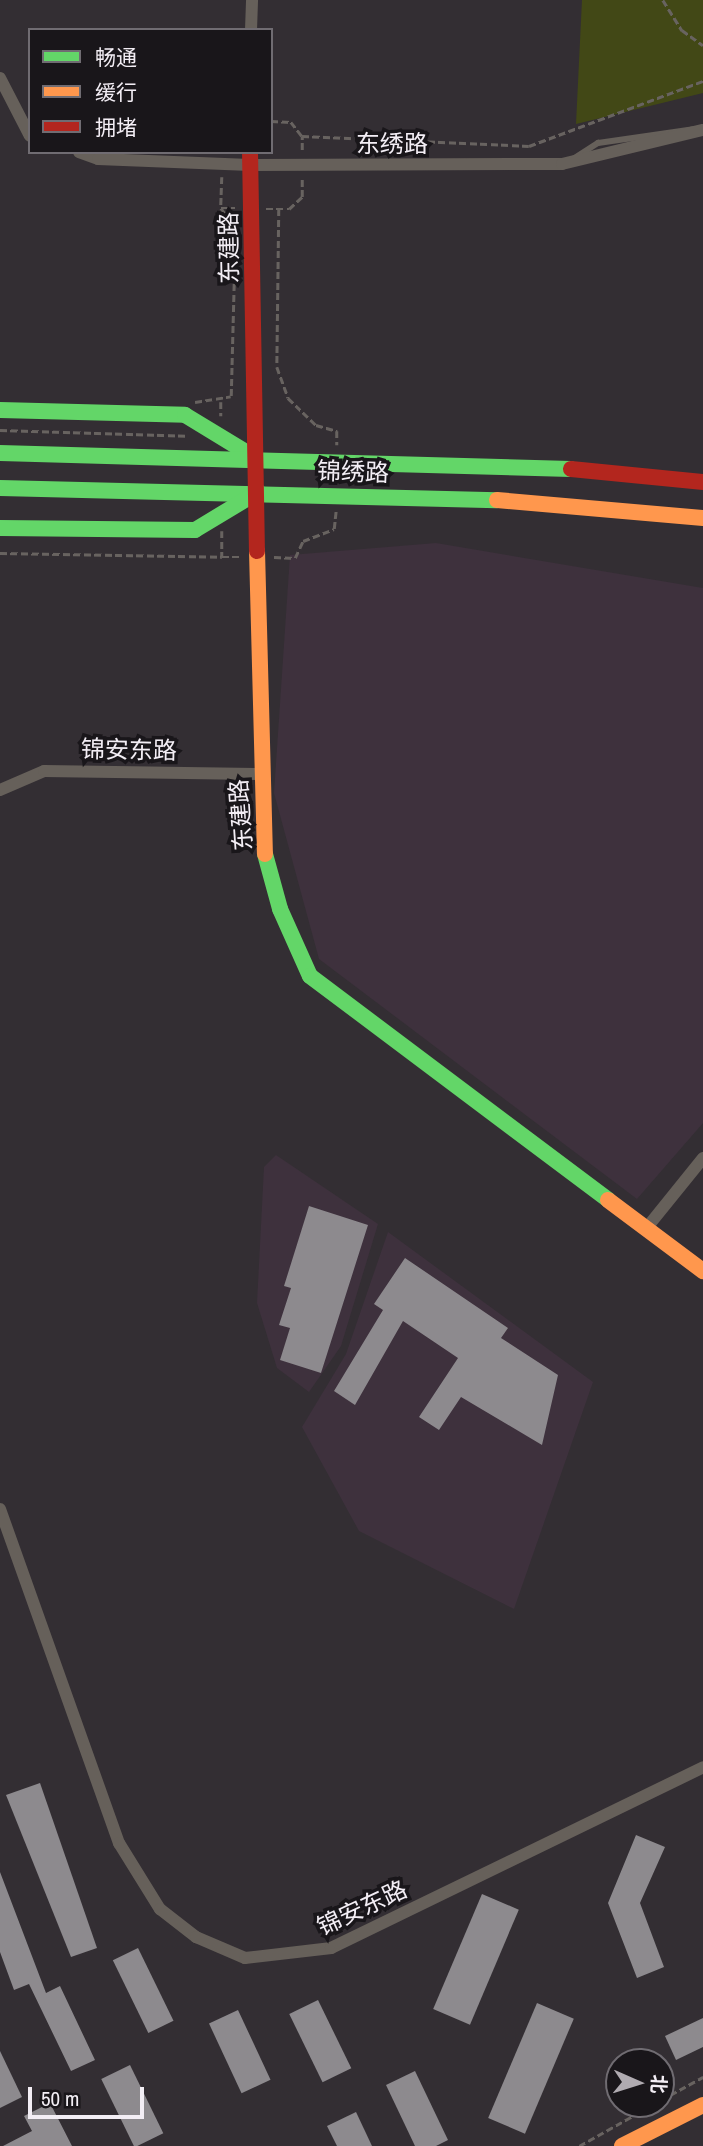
<!DOCTYPE html>
<meta charset="utf-8">
<style>
body{margin:0}
#map{position:relative;width:703px;height:2146px;overflow:hidden;background:#332e33;font-family:"Archivo Narrow","Noto Sans SC",sans-serif}
div>[style]{position:absolute}
[style*='--x']{left:calc(var(--x)*1px);top:calc(var(--y)*1px);width:calc(var(--w)*1px);rotate:calc(var(--a)*1deg)}
.education>*{inset:0;background:#3e313d}
.green>*{inset:0;background:#424816}
.building>*{inset:0;background:#8d8a8e;transform-origin:0 0}
.path>*{height:2.5px;margin-top:-1.25px;transform-origin:0;background:repeating-linear-gradient(90deg,#686360 0 7px,transparent 0 10.5px)}
.lane>*{height:6px;margin:-3px;padding:0 3px;transform-origin:3px;border-radius:3px;background:#66605a}
.street>*{height:12px;margin:-6px;padding:0 6px;transform-origin:6px;border-radius:6px;background:#66605a}
.fast>*{height:16px;margin:-8px;padding:0 8px;transform-origin:8px;border-radius:8px;background:#63d668}
.slow>*{height:16px;margin:-8px;padding:0 8px;transform-origin:8px;border-radius:8px;background:#ff974d}
.jam>*{height:16px;margin:-8px;padding:0 8px;transform-origin:8px;border-radius:8px;background:#b3261e}
span{translate:-50% -50%;white-space:nowrap;text-align:center;line-height:1.15;-webkit-text-stroke:7px #19161a;paint-order:stroke}
.street-label{font-size:24px;color:#f3eef5}
.legend{position:absolute;left:28px;top:28px;width:245px;height:126px;box-sizing:border-box;background:#19161a;border:2px solid #706c72;margin:0;padding:9px 12px;list-style:none;font-size:21px;color:#f3eef5}
.legend li{display:flex;align-items:center;gap:14px;height:35px}
.legend b{width:35px;border:2px solid #706c72}
.north{position:absolute;left:605px;top:2048px;width:70px;height:70px;box-sizing:border-box;background:#19161a;border:2px solid #706c72;border-radius:50%;rotate:93deg;font-size:19px;font-weight:700;line-height:28px;text-align:center;color:#f3eef5}
.north::after{content:'';display:block;margin:auto;width:24px;height:32px;background:#b0abb1;clip-path:polygon(50% 0,100% 100%,50% 72%,0 100%)}
.scale{position:absolute;left:28px;top:2087px;width:116px;height:32px;box-sizing:border-box;border:4px solid #f3eef5;border-top:0;padding-left:9px;font-size:21px;line-height:24px;white-space:nowrap;color:#f3eef5;-webkit-text-stroke:5px #19161a;paint-order:stroke}
</style>
<div id="map">
<div class="education">
<div style="clip-path:polygon(436px 543px,703px 588px,703px 1123px,637px 1199px,319px 959px,274px 793px,290px 555px)"></div>
<div style="clip-path:polygon(276px 1155px,378px 1224px,341px 1346px,309px 1392px,277px 1368px,257px 1303px,264px 1167px)"></div>
<div style="clip-path:polygon(388px 1232px,593px 1382px,514px 1609px,359px 1531px,302px 1427px,346px 1354px)"></div>
</div>
<div class="green">
<div style="clip-path:polygon(582px 0,703px 0,703px 93px,576px 124px)"></div>
</div>
<div class="building">
<div style="clip-path:polygon(309px 1206px,368px 1225px,321px 1373px,280px 1360px,290px 1328px,279px 1325px,291px 1288px,284px 1286px)"></div>
<div style="clip-path:polygon(405px 1258px,508px 1328px,501px 1338px,558px 1375px,542px 1445px,461px 1397px,439px 1430px,419px 1417px,458px 1358px,403px 1321px,355px 1405px,334px 1391px,383px 1310px,374px 1304px)"></div>
<div style="clip-path:polygon(40px 1783px,97px 1948px,71px 1957px,6px 1795px)"></div>
<div style="clip-path:polygon(636px 1835px,665px 1847px,640px 1903px,664px 1967px,637px 1978px,608px 1903px)"></div>
<div style="clip-path:polygon(0 1872px,46px 1993px,60px 1986px,95px 2060px,71px 2071px,29px 1984px,14px 1990px,0 1952px)"></div>
<div style="left:482px;top:1894px;width:40px;height:125px;rotate:23deg"></div>
<div style="left:138px;top:1948px;width:81px;height:28px;rotate:64deg"></div>
<div style="left:318px;top:2000px;width:76px;height:32px;rotate:64deg"></div>
<div style="left:537px;top:2003px;width:40px;height:125px;rotate:23deg"></div>
<div style="left:238px;top:2010px;width:77px;height:32px;rotate:65deg"></div>
<div style="clip-path:polygon(703px 2018px,703px 2047px,676px 2060px,665px 2036px)"></div>
<div style="clip-path:polygon(0 2051px,22px 2097px,0 2108px)"></div>
<div style="left:130px;top:2065px;width:76px;height:32px;rotate:64deg"></div>
<div style="clip-path:polygon(415px 2071px,448px 2140px,436px 2146px,415px 2146px,386px 2085px)"></div>
<div style="clip-path:polygon(50px 2103px,72px 2146px,3px 2146px,32px 2131px,24px 2116px)"></div>
<div style="clip-path:polygon(356px 2112px,372px 2146px,337px 2146px,327px 2126px)"></div>
</div>
<div class="path">
<div style="--x:663;--y:0;--w:36;--a:58"></div>
<div style="--x:682;--y:30;--w:26;--a:36"></div>
<div style="--x:271;--y:121;--w:20;--a:3"></div>
<div style="--x:291;--y:122;--w:18;--a:52"></div>
<div style="--x:302;--y:136;--w:227;--a:2.5"></div>
<div style="--x:529;--y:146;--w:186;--a:-20.5"></div>
<div style="--x:302;--y:150;--w:14;--a:-90"></div>
<div style="--x:222;--y:177;--w:31;--a:92"></div>
<div style="--x:221;--y:208;--w:21;--a:53"></div>
<div style="--x:221;--y:208;--w:14;--a:0"></div>
<div style="--x:266;--y:209;--w:23;--a:0"></div>
<div style="--x:289;--y:209;--w:18;--a:-43"></div>
<div style="--x:302;--y:197;--w:19;--a:-90"></div>
<div style="--x:279;--y:209;--w:158;--a:90.7"></div>
<div style="--x:277;--y:367;--w:33;--a:70"></div>
<div style="--x:288;--y:398;--w:39;--a:44"></div>
<div style="--x:316;--y:425;--w:22;--a:16"></div>
<div style="--x:337;--y:431;--w:14;--a:90"></div>
<div style="--x:195;--y:402;--w:36;--a:-9"></div>
<div style="--x:231;--y:396;--w:116;--a:-88.5"></div>
<div style="--x:221;--y:402;--w:14;--a:90"></div>
<div style="--x:0;--y:430;--w:186;--a:1.8"></div>
<div style="--x:222;--y:531;--w:26;--a:90"></div>
<div style="--x:222;--y:557;--w:21;--a:0"></div>
<div style="--x:0;--y:553;--w:222;--a:1"></div>
<div style="--x:274;--y:557;--w:21;--a:3"></div>
<div style="--x:295;--y:558;--w:19;--a:-65"></div>
<div style="--x:303;--y:541;--w:33;--a:-21"></div>
<div style="--x:334;--y:529;--w:18;--a:-84"></div>
<div style="--x:661;--y:2100;--w:48;--a:-28.7"></div>
<div style="--x:579;--y:2146;--w:86;--a:-29.2"></div>
</div>
<div class="lane">
<div style="--x:573;--y:159;--w:30;--a:-33"></div>
<div style="--x:598;--y:143;--w:98;--a:-8.2"></div>
</div>
<div class="street">
<div style="--x:251;--y:30;--w:30;--a:-88"></div>
<div style="--x:0;--y:78;--w:65;--a:62.7"></div>
<div style="--x:79;--y:152;--w:20;--a:20"></div>
<div style="--x:98;--y:159;--w:152;--a:2.3"></div>
<div style="--x:250;--y:165;--w:312;--a:-0.2"></div>
<div style="--x:562;--y:164;--w:145;--a:-13.6"></div>
<div style="--x:0;--y:790;--w:48;--a:-23.4"></div>
<div style="--x:44;--y:771;--w:217;--a:0.8"></div>
<div style="--x:649;--y:1225;--w:86;--a:-51.1"></div>
<div style="--x:0;--y:1509;--w:355;--a:70.4"></div>
<div style="--x:119;--y:1843;--w:78;--a:58.2"></div>
<div style="--x:160;--y:1909;--w:46;--a:37.9"></div>
<div style="--x:196;--y:1937;--w:53;--a:23.2"></div>
<div style="--x:245;--y:1958;--w:87;--a:-6.6"></div>
<div style="--x:331;--y:1948;--w:414;--a:-25.9"></div>
</div>
<div class="fast">
<div style="--x:0;--y:410;--w:185;--a:1.5"></div>
<div style="--x:185;--y:415;--w:81;--a:31.3"></div>
<div style="--x:0;--y:453;--w:571;--a:1.61"></div>
<div style="--x:0;--y:488;--w:497;--a:1.4"></div>
<div style="--x:0;--y:528;--w:195;--a:0.6"></div>
<div style="--x:195;--y:530;--w:74;--a:-31.1"></div>
<div style="--x:265;--y:854;--w:57;--a:74.7"></div>
<div style="--x:280;--y:909;--w:73;--a:65.9"></div>
<div style="--x:310;--y:976;--w:373;--a:36.9"></div>
</div>
<div class="slow">
<div style="--x:497;--y:500;--w:207;--a:5"></div>
<div style="--x:257;--y:551;--w:303;--a:88.5"></div>
<div style="--x:608;--y:1200;--w:119;--a:36.8"></div>
<div style="--x:622;--y:2146;--w:91;--a:-26.8"></div>
</div>
<div class="jam">
<div style="--x:250;--y:152;--w:399;--a:89"></div>
<div style="--x:571;--y:469;--w:133;--a:5.6"></div>
</div>
<div class="street-label">
<span style="left:392px;top:144px">东绣路</span>
<span style="left:229px;top:248px;rotate:-91deg">东建路</span>
<span style="left:353px;top:472px;rotate:2deg">锦绣路</span>
<span style="left:129px;top:750px;rotate:1deg">锦安东路</span>
<span style="left:241px;top:815px;rotate:-94deg">东建路</span>
<span style="left:362px;top:1908px;rotate:-25deg">锦安东路</span>
</div>
<ul class="legend">
<li><b style="height:9px;background:#63d668"></b>畅通</li>
<li><b style="height:9px;background:#ff974d"></b>缓行</li>
<li><b style="height:9px;background:#b3261e"></b>拥堵</li>
</ul>
<div class="north">北</div>
<div class="scale">50 m</div>
</div>
